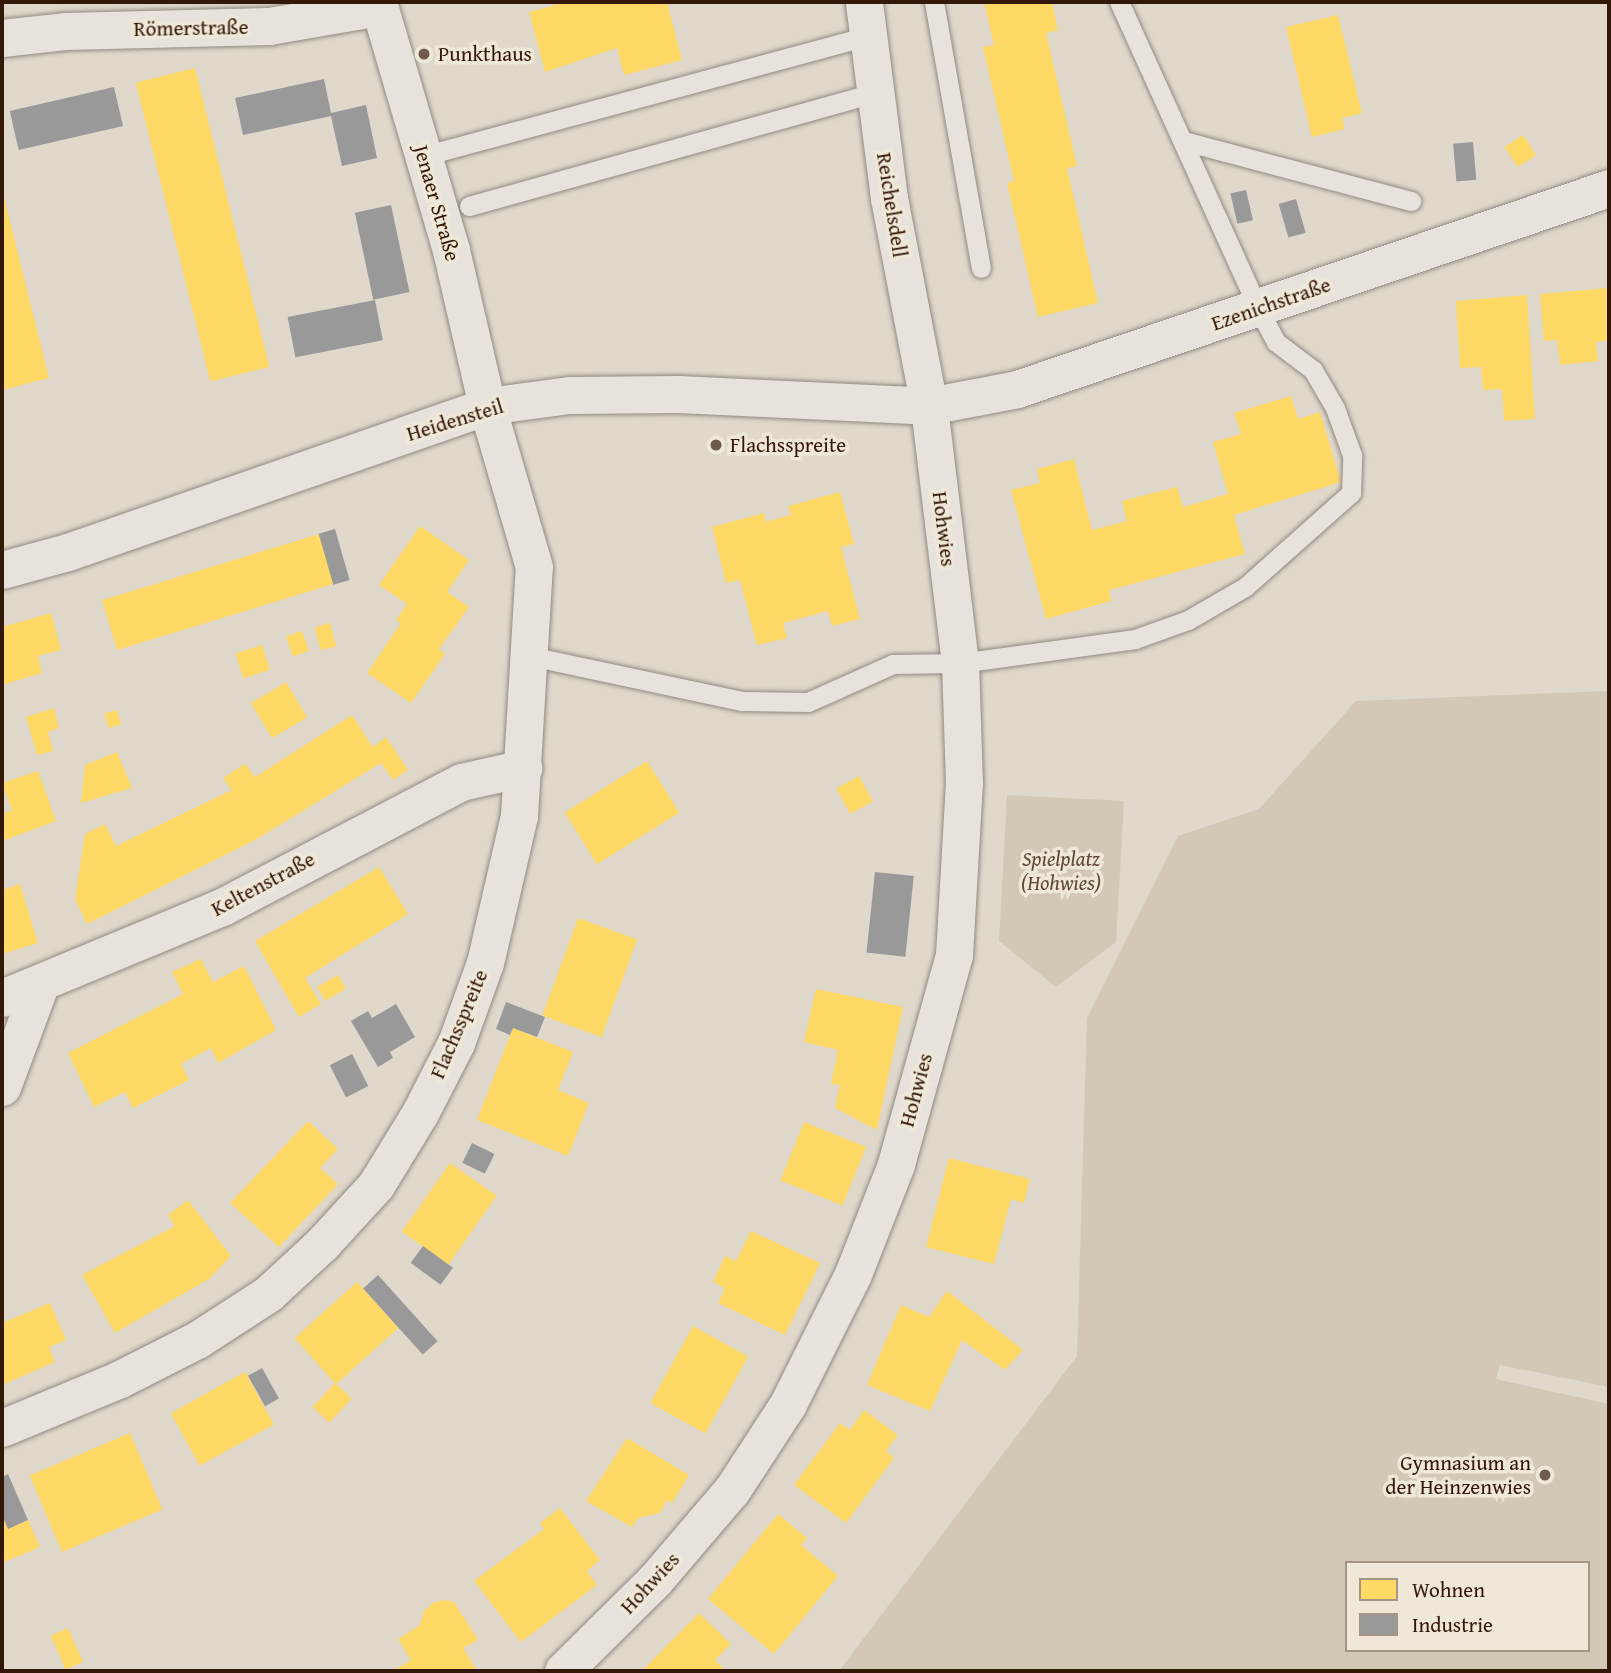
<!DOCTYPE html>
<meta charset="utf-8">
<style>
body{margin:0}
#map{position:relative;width:1611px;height:1673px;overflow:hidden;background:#dfd8cb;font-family:"Gentium Book Plus",serif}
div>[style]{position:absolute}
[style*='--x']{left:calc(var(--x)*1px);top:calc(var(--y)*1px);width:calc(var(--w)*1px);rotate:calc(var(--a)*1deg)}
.green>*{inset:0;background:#d2c8b5}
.homes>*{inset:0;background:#ffd966;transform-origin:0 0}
.industry>*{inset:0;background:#999;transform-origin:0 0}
.roads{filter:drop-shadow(0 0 2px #928a81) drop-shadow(0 0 2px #928a81)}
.lane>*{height:19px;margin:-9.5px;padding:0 9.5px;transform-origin:9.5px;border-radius:9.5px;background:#e7e3dc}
.street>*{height:37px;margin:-18.5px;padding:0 18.5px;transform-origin:18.5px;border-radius:18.5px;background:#e7e3dc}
.dots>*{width:19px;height:19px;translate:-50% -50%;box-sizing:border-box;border:4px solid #efe8d8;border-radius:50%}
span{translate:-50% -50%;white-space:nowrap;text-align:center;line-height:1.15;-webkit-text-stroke:7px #efe8d8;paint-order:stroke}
.street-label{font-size:21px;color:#331808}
.poi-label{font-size:21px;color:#331808}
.left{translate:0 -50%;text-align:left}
.right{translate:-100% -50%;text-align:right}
.park-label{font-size:21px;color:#604936;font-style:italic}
.frame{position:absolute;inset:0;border:4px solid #331808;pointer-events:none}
.legend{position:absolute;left:1345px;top:1561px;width:245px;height:91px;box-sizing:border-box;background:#efe8d8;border:2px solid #a49585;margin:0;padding:9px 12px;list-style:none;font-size:21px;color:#331808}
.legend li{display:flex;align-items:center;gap:14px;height:35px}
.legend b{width:35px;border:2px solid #a49585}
</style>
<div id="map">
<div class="green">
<div style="clip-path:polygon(evenodd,1609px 691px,1609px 1387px,1500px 1365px,1496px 1379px,1609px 1404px,1609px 1671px,839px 1671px,1077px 1356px,1087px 1018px,1178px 836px,1259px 809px,1356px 701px,1609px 691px,1347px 1563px,1588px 1563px,1588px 1650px,1347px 1650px,1347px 1563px)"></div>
<div style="clip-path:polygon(1007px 795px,1124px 801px,1116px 942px,1056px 987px,999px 941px)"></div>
</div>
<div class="homes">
<div style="clip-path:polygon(555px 2px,667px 2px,682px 60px,624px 75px,617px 48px,545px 72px,529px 12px,556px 5px)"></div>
<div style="clip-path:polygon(984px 2px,1052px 2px,1058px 30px,1046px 33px,1077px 166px,1067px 168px,1098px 303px,1038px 317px,1007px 183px,1014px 181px,983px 47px,994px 45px)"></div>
<div style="clip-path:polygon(1338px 15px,1362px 113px,1342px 118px,1345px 129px,1312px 137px,1286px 27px)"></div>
<div style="left:195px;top:68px;width:308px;height:61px;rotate:76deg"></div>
<div style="left:1523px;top:135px;width:24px;height:22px;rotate:57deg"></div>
<div style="clip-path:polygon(2px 189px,49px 378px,2px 390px)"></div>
<div style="clip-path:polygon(1609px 288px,1609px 340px,1596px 342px,1598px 361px,1560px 365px,1557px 340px,1544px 341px,1540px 294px)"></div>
<div style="clip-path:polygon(1527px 295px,1535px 419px,1504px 421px,1502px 389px,1483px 390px,1481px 367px,1460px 368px,1456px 301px)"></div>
<div style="clip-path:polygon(1291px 396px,1298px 419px,1320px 412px,1341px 482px,1234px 515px,1245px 554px,1109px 590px,1111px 601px,1046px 619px,1011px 490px,1040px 483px,1037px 469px,1074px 459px,1092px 530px,1127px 521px,1122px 501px,1177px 487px,1183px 507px,1228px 494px,1213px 442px,1241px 434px,1234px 413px)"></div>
<div style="clip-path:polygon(840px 492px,854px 544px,841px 547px,860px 619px,832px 626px,828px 611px,783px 623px,787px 638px,757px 645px,740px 580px,726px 583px,712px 527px,764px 513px,766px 522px,791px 515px,788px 506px)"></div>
<div style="clip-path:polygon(420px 526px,469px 560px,447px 592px,469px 607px,439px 649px,445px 654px,411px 703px,367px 673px,401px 623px,396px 620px,407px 604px,379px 585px)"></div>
<div style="left:319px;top:534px;width:52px;height:227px;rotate:73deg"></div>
<div style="clip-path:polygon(51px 613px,61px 650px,38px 656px,42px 673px,2px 685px,2px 627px)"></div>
<div style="left:330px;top:623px;width:24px;height:16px;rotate:75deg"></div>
<div style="left:302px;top:631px;width:21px;height:17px;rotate:71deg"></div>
<div style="left:262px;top:645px;width:26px;height:28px;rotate:72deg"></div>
<div style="left:286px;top:682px;width:41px;height:41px;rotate:59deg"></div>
<div style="clip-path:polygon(54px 708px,59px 728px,48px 732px,53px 751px,37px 755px,26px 717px)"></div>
<div style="left:117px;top:710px;width:15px;height:13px;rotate:74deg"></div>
<div style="clip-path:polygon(352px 715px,373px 747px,386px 737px,408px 770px,393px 780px,381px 763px,257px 839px,87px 924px,75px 899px,85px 834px,105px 824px,116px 846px,232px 790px,223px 778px,245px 764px,255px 777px)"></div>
<div style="clip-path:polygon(117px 752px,132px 788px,81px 803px,85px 765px)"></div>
<div style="left:647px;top:761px;width:61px;height:97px;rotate:58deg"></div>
<div style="clip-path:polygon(38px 771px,56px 821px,2px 841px,2px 814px,12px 810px,2px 783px)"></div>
<div style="left:859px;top:776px;width:29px;height:26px;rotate:61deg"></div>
<div style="clip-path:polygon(379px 867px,408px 914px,305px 978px,321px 1004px,299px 1017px,255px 941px)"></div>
<div style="clip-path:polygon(20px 884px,38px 943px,2px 954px,2px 890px)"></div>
<div style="left:578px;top:918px;width:63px;height:104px;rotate:20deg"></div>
<div style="clip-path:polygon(201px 959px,213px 982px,244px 966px,276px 1030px,218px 1063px,211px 1048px,181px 1064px,189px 1080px,133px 1108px,125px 1092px,94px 1107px,68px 1053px,183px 994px,172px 972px)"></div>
<div style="left:338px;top:975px;width:16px;height:24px;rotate:60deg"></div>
<div style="clip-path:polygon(816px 989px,903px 1007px,877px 1130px,835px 1108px,840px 1085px,831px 1084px,838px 1050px,804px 1042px)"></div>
<div style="clip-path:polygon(513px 1028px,573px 1052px,558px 1090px,589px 1103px,568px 1156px,477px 1120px)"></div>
<div style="clip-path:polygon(308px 1121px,338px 1149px,320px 1168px,338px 1184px,279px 1247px,230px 1203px)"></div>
<div style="left:804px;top:1122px;width:67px;height:63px;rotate:22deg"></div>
<div style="clip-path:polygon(949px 1158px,1030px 1179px,1024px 1203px,1011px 1199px,994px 1264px,926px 1247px)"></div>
<div style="left:450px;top:1163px;width:57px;height:84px;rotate:35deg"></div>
<div style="clip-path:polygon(188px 1200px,231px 1256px,209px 1279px,115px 1333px,82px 1275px,175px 1226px,168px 1215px)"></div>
<div style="clip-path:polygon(751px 1231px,820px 1263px,785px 1335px,718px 1303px,725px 1288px,713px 1282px,725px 1256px,736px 1261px)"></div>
<div style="left:357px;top:1282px;width:62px;height:84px;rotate:48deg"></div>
<div style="clip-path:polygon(947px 1291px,1023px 1350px,1005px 1370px,962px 1340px,930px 1411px,867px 1385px,901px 1305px,929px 1317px)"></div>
<div style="clip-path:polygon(50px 1303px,66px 1340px,49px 1347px,55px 1362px,2px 1385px,2px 1323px)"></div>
<div style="left:693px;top:1326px;width:63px;height:88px;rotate:29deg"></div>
<div style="left:245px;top:1372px;width:60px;height:85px;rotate:61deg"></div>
<div style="left:335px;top:1383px;width:23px;height:33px;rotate:43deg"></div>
<div style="clip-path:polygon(864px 1410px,898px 1435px,886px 1451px,894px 1458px,846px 1523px,794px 1485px,840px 1423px,850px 1430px)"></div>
<div style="left:130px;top:1433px;width:83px;height:109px;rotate:67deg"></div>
<div style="clip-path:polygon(627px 1438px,689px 1475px,672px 1503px,667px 1500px,660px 1513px,638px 1518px,632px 1527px,586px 1501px)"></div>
<div style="clip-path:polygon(560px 1508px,600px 1560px,587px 1571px,597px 1585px,521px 1642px,474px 1581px,544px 1529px,540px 1523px)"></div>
<div style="clip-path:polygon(778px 1514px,807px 1538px,801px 1545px,838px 1576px,774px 1654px,708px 1599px)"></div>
<div style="clip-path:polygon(2px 1515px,8px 1529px,28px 1520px,40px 1547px,2px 1563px)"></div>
<div style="clip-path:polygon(444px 1600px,454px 1602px,478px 1640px,463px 1648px,477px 1671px,393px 1671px,411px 1660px,398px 1639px,420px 1625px,424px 1611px,433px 1603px)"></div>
<div style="clip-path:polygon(699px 1613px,731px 1644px,715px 1660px,726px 1671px,642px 1671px)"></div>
<div style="left:68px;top:1628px;width:37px;height:19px;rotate:66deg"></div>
</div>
<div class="industry">
<div style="clip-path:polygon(324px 79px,331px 113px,366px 105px,377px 158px,342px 166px,331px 116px,243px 135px,235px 98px)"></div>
<div style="left:114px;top:87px;width:40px;height:107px;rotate:77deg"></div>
<div style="left:1473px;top:142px;width:38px;height:20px;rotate:85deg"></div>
<div style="left:1246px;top:190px;width:31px;height:16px;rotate:77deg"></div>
<div style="left:1296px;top:199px;width:35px;height:18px;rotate:74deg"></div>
<div style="left:391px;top:205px;width:89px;height:37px;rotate:78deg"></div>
<div style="left:375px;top:300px;width:41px;height:89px;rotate:79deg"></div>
<div style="left:335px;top:529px;width:53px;height:17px;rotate:74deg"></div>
<div style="left:875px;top:872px;width:39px;height:81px;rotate:6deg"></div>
<div style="clip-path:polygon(506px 1002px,545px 1017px,537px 1037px,513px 1028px,510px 1035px,496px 1029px)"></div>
<div style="clip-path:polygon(396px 1004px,415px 1037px,390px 1052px,393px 1058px,378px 1067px,351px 1021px,368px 1011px,372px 1018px)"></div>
<div style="left:352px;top:1054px;width:36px;height:25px;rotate:63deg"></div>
<div style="left:472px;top:1143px;width:25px;height:22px;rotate:26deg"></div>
<div style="left:423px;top:1246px;width:37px;height:21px;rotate:36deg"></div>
<div style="left:378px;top:1275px;width:89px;height:20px;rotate:48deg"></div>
<div style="left:262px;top:1368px;width:35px;height:16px;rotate:61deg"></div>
<div style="clip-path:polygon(8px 1474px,28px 1520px,8px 1529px,2px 1515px,2px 1477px)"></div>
</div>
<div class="roads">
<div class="lane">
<div style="--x:934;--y:2;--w:270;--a:80"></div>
<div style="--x:1184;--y:141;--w:235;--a:14.8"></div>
<div style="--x:423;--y:156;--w:460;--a:-15.1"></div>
<div style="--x:469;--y:206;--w:424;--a:-15.6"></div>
<div style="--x:530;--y:656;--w:217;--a:12"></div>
<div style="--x:742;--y:701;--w:66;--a:0.9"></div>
<div style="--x:808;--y:702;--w:93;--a:-24.1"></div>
<div style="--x:893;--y:664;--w:67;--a:-0.9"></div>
<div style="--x:960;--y:663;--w:177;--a:-7.8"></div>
<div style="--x:1135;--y:639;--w:56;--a:-19.7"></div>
<div style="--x:1188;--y:620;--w:66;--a:-30.1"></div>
<div style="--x:1245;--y:587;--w:142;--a:-41.6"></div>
<div style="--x:1351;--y:493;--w:38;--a:-88"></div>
<div style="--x:1352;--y:455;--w:50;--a:-109.9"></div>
<div style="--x:1335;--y:408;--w:44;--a:-120.1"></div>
<div style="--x:1313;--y:370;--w:46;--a:-142.9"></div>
<div style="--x:1276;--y:342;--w:38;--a:-118"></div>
<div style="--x:1258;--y:308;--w:336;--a:-114.4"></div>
</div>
<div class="street">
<div style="--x:2;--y:38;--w:63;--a:-6.3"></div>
<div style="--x:65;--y:31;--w:204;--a:-1.4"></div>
<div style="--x:269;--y:26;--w:112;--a:-9.8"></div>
<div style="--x:2;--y:570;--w:68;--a:-15.3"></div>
<div style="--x:68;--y:552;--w:444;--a:-19.2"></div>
<div style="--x:487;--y:406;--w:83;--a:-7.6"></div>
<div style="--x:569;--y:395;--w:109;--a:-0.5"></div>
<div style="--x:678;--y:394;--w:251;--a:2.7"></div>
<div style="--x:929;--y:406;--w:90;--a:-10.9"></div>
<div style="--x:1017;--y:389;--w:625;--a:-18.75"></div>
<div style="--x:2;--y:998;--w:238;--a:-22.5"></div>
<div style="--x:222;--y:907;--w:270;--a:-27.6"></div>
<div style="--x:461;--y:782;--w:64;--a:-12.7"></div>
<div style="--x:2;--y:1087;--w:109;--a:-69.6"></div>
<div style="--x:2;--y:1428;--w:126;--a:-22.5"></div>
<div style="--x:118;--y:1380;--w:89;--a:-26.9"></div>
<div style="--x:197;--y:1340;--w:85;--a:-32.9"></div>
<div style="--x:268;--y:1294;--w:74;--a:-42.8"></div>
<div style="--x:322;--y:1244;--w:80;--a:-47.5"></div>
<div style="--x:376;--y:1185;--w:84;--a:-58.6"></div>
<div style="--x:420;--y:1113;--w:79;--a:-62.8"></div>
<div style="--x:456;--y:1043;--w:85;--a:-70.1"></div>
<div style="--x:485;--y:963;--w:151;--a:-77"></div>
<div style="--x:519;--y:816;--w:249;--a:-86.6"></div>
<div style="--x:534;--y:567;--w:168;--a:-106.3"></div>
<div style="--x:487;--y:406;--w:160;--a:-103"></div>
<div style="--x:451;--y:250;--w:259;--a:-106.4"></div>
<div style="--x:563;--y:1671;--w:129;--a:-44.7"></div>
<div style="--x:655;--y:1580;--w:118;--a:-49.5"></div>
<div style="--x:732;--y:1490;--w:103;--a:-56.9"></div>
<div style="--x:788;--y:1404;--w:145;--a:-63.4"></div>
<div style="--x:853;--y:1274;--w:118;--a:-68.6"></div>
<div style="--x:896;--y:1164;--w:217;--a:-74.5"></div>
<div style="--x:954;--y:955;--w:172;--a:-86.7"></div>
<div style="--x:964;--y:783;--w:120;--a:-91.9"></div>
<div style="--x:960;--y:663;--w:259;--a:-96.9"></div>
<div style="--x:929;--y:406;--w:212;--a:-100.9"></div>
<div style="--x:889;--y:198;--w:198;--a:-97.3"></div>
</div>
</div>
<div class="dots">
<div style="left:424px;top:54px;background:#6f5b4c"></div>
<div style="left:716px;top:445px;background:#6f5b4c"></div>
<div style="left:1545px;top:1475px;background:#6f5b4c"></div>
</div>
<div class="street-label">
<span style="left:191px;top:28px;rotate:-1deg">Römerstraße</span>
<span style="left:437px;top:203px;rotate:74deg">Jenaer Straße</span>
<span style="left:892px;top:205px;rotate:81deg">Reichelsdell</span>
<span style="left:1271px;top:304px;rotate:-19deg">Ezenichstraße</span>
<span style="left:455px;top:420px;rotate:-17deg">Heidensteil</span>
<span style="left:944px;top:529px;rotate:83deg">Hohwies</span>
<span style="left:263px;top:884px;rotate:-28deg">Keltenstraße</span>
<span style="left:459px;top:1024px;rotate:-67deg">Flachsspreite</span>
<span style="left:916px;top:1090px;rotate:-75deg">Hohwies</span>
<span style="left:650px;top:1583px;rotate:-47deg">Hohwies</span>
</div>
<div class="poi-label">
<span class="left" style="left:438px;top:54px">Punkthaus</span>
<span class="left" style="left:730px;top:445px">Flachsspreite</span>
<span class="right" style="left:1531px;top:1475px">Gymnasium an<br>der Heinzenwies</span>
</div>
<div class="park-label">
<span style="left:1061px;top:871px">Spielplatz<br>(Hohwies)</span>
</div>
<div class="frame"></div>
<ul class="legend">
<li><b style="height:19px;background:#ffd966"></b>Wohnen</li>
<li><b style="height:19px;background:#999"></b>Industrie</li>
</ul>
</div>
